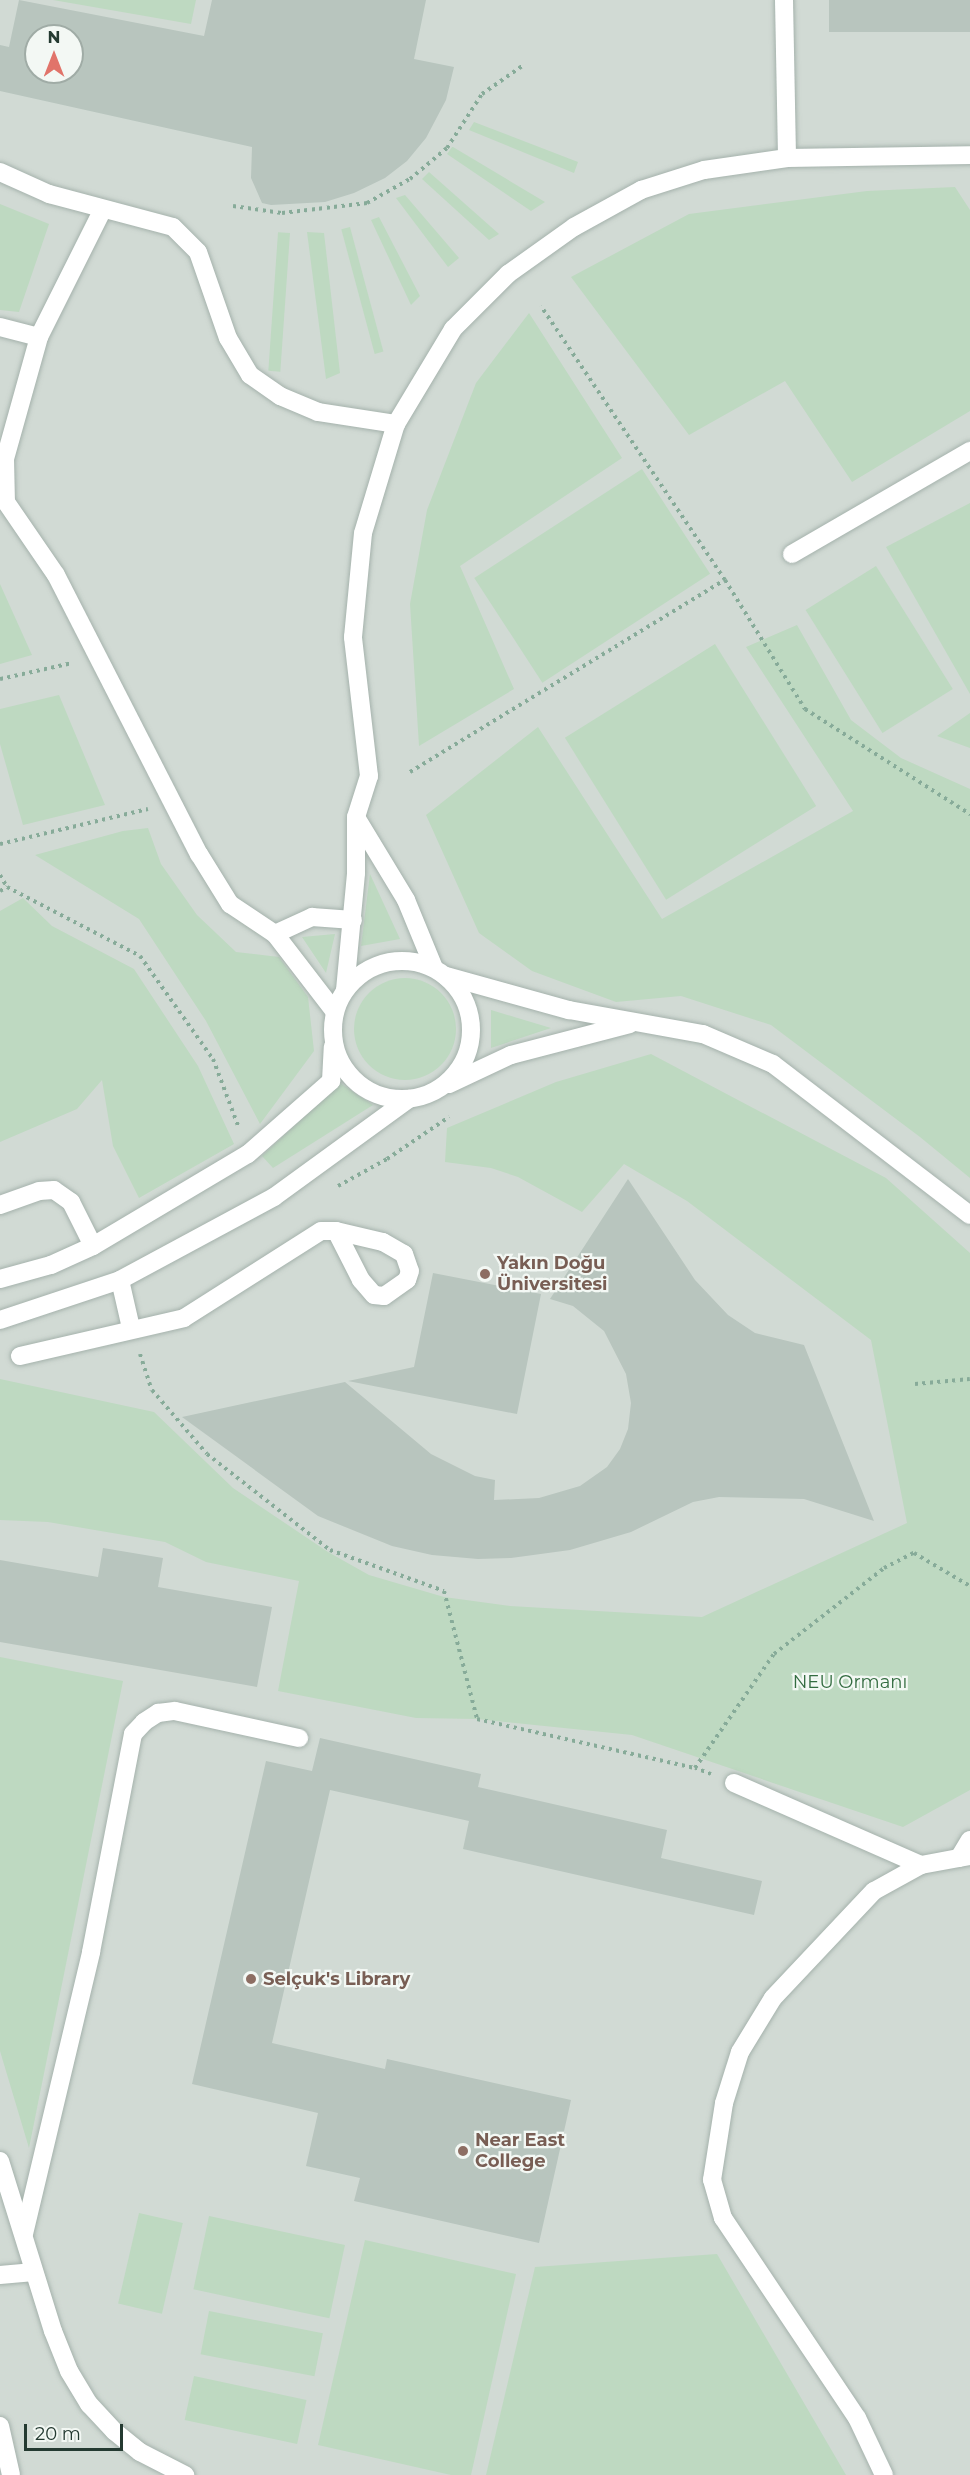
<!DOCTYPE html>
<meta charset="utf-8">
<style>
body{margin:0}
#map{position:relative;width:970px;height:2475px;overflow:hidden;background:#e2ebe6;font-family:Montserrat,sans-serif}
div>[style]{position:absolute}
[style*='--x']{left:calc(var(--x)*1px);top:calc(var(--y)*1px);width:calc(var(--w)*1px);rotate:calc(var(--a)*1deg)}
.built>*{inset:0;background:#d1dad4}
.green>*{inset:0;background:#bed9c1;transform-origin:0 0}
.round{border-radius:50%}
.building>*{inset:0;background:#b8c5be;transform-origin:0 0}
.path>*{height:4px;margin-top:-2px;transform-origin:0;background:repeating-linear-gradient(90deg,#87ab99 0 3px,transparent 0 7.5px)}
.roads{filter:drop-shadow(0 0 2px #a5b2ac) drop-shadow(0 0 2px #a5b2ac)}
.minor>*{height:18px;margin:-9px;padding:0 9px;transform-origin:9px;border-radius:9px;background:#fff}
.minor>.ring{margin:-9px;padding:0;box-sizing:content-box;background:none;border:18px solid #fff;border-radius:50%}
.dots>*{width:16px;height:16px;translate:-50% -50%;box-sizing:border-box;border:3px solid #f3f8f4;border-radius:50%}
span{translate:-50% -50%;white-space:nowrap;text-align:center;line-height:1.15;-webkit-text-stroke:4.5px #f3f8f4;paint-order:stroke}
.education-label{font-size:18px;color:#785e54;font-weight:700}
.left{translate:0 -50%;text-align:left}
.park-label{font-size:18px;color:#336c40}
.north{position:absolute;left:24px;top:24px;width:60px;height:60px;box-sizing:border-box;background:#f3f8f4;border:2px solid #a0aca6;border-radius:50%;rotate:0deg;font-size:16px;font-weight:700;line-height:24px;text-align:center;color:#243a31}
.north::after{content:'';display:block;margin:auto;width:21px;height:27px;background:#e1746a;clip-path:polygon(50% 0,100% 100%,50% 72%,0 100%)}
.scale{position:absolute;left:24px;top:2424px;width:99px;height:27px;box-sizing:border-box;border:3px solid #243a31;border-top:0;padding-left:8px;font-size:18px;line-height:21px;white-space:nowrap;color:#243a31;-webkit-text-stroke:4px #f3f8f4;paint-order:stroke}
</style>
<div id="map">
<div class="built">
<div style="clip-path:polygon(evenodd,0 0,970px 0,970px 2475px,0 2475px,0 0,36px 36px,72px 36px,72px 72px,36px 72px,36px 36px)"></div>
</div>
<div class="green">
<div style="clip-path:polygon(53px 0,196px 0,191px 24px)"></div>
<div style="clip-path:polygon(474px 122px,578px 162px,574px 173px,469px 130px)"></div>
<div style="clip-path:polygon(452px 147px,453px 147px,545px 202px,531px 211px,447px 154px)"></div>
<div style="clip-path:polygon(429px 172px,499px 234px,489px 240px,422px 179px)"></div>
<div style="clip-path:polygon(955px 187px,970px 210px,970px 411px,852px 482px,785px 381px,689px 435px,571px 277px,689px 214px,867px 191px)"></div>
<div style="clip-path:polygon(405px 195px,459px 258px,448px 267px,396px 198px)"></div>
<div style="clip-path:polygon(0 204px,49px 224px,19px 312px,0 310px)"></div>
<div style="clip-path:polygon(379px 217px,420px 296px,411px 305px,371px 220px)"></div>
<div style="left:350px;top:227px;width:129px;height:9px;rotate:75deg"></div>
<div style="clip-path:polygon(307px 232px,324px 233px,340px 373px,326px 379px)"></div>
<div style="left:290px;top:233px;width:139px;height:12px;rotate:94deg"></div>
<div style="clip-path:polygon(529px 313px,622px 458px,460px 566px,514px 689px,419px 746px,410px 604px,427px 510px,476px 383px)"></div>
<div style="left:642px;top:469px;width:125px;height:200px;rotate:57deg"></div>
<div style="clip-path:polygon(970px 503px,970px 694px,886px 547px)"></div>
<div style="left:876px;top:566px;width:145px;height:83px;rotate:58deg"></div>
<div style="clip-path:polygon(0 584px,32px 655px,0 664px)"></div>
<div style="clip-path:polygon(797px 625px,851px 720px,901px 758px,970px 789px,970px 1178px,920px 1137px,771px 1025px,681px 996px,616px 1002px,532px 971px,479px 933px,426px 815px,538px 727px,662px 919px,853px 811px,746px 647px)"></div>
<div style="left:715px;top:644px;width:191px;height:177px;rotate:58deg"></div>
<div style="clip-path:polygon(59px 695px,105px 805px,23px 825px,0 744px,0 709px)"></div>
<div style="clip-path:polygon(970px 713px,970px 748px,937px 736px)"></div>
<div style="clip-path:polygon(148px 828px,161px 864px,197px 915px,236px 952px,279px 957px,308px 997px,314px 1051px,260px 1124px,206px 1021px,139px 919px,35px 855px,123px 831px)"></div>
<div style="clip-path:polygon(370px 874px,400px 939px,361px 946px)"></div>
<div style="clip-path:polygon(23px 898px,52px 926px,134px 969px,198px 1066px,234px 1144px,139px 1198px,113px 1146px,102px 1080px,77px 1109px,0 1142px,0 911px)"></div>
<div style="clip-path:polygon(335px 934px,326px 973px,302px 937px)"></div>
<div class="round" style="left:354px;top:978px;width:102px;height:102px"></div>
<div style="clip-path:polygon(491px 1010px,551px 1028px,491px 1048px)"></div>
<div style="clip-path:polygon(651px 1054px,886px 1178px,970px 1253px,970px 1790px,903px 1827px,632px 1735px,477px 1719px,416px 1718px,278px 1691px,299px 1581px,206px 1562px,165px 1542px,48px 1522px,0 1520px,0 1379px,154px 1412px,233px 1488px,328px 1552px,369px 1575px,444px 1597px,510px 1606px,702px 1617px,907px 1523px,871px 1340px,687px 1201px,624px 1164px,582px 1212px,518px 1177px,491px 1168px,445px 1162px,447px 1128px,556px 1082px)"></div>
<div style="clip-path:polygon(340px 1083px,373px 1105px,273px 1168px,262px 1156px)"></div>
<div style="clip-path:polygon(0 1657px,123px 1681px,29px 2148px,0 2051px)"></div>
<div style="left:139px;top:2213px;width:45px;height:93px;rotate:13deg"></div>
<div style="left:209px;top:2216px;width:139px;height:75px;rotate:12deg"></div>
<div style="clip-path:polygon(365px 2240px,516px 2274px,471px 2475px,451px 2475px,318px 2445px)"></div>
<div style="clip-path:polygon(717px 2254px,846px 2475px,486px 2475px,535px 2267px)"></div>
<div style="left:209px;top:2311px;width:116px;height:44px;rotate:11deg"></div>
<div style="left:194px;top:2376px;width:115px;height:45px;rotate:12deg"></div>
</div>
<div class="building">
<div style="clip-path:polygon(evenodd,19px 0,204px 36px,212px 0,426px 0,414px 59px,454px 67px,446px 100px,426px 138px,407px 161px,385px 178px,354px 193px,325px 202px,271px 205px,262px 203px,251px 178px,252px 147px,0 91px,0 45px,9px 47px,19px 0,36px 36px,72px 36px,72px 72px,36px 72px,36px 36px)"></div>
<div style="left:829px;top:0;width:141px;height:32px"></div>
<div style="clip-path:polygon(628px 1179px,695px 1280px,728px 1315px,755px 1333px,804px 1345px,874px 1521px,804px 1499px,719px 1497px,693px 1502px,631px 1532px,570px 1550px,511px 1558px,478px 1559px,432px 1555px,392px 1546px,318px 1516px,182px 1417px,345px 1382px,431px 1454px,475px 1476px,495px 1480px,494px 1500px,539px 1498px,580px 1486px,607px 1467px,620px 1449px,628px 1429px,631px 1403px,626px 1374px,604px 1331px,573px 1306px,550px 1299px)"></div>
<div style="clip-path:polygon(433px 1273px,541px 1294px,517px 1414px,348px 1381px,414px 1367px)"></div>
<div style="clip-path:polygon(103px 1548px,163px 1558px,158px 1587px,272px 1607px,257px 1687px,0 1642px,0 1560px,98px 1577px)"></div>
<div style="clip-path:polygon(320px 1738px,481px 1774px,478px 1787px,667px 1830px,661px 1858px,762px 1881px,754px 1915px,463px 1849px,469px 1821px,330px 1790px,272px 2043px,385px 2069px,387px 2059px,571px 2100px,539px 2243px,354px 2201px,360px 2178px,306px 2166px,318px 2113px,192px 2084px,266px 1761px,312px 1771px)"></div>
</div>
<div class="path">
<div style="--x:233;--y:206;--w:49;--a:8.1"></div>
<div style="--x:282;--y:213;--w:86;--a:-6.7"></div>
<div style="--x:367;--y:203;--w:49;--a:-29.2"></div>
<div style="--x:410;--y:179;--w:48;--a:-40"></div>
<div style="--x:447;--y:148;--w:64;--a:-57.1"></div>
<div style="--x:482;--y:94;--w:52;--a:-34.9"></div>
<div style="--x:725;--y:580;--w:152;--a:58.2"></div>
<div style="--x:805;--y:709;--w:196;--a:32.5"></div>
<div style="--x:0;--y:679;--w:74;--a:-12.5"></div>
<div style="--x:410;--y:772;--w:369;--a:-31.4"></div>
<div style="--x:725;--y:580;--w:330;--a:-123.9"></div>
<div style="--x:0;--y:844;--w:152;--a:-13.3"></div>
<div style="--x:0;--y:875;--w:14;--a:60"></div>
<div style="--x:7;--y:887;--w:150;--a:27.4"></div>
<div style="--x:140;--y:956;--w:126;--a:54.7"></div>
<div style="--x:213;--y:1059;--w:74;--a:69.4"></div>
<div style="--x:0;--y:891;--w:8;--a:-30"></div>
<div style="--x:338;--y:1186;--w:56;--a:-28.9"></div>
<div style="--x:387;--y:1159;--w:75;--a:-34.1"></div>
<div style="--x:140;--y:1354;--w:38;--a:72"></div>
<div style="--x:152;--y:1390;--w:84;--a:49.3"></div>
<div style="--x:207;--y:1454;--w:156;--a:38"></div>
<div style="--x:330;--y:1550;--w:121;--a:19.8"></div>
<div style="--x:444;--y:1591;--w:132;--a:75.5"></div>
<div style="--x:477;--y:1719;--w:223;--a:12.7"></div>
<div style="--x:915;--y:1384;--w:55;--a:-5.2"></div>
<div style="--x:711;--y:1774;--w:17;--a:-159"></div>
<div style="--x:695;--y:1768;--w:139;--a:-55.3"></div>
<div style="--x:774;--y:1654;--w:140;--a:-38"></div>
<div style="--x:884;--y:1568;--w:34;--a:-27"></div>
<div style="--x:914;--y:1553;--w:65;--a:30.5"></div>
</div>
<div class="roads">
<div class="minor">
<div style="--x:784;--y:0;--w:158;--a:88.9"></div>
<div style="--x:0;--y:172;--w:54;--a:24.2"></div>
<div style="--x:49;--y:194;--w:128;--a:14.9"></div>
<div style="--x:173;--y:227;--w:35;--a:45"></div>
<div style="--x:198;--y:252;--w:91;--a:70.8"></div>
<div style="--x:228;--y:338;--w:43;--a:59.3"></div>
<div style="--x:250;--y:375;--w:37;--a:35"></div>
<div style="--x:280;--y:396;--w:41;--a:22.8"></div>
<div style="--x:318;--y:412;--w:79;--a:8.7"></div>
<div style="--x:103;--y:209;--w:143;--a:116.6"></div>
<div style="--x:39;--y:337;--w:127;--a:105.6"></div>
<div style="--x:5;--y:459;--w:43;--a:88.7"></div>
<div style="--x:6;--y:502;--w:88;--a:55.6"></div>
<div style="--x:56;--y:575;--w:314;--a:62.9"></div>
<div style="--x:199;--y:854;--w:59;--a:58.2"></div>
<div style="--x:230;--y:904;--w:54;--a:33.7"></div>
<div style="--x:275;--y:934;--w:98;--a:52.4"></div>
<div style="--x:0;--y:327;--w:40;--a:14.4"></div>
<div style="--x:792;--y:554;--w:206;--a:-30.1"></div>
<div style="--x:357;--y:819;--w:95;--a:58.8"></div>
<div style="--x:406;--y:900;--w:74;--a:67.6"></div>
<div style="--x:275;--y:934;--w:41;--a:-24.7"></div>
<div style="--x:312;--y:917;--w:41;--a:4.2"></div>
<div class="ring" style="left:333px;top:961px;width:120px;height:120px"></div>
<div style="--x:446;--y:976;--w:128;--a:15.5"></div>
<div style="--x:569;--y:1010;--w:136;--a:10.2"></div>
<div style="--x:703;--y:1034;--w:76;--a:23.2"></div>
<div style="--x:773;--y:1064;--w:248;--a:37.5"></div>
<div style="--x:345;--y:990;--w:118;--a:-84.6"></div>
<div style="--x:356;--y:873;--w:56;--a:-90"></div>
<div style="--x:356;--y:817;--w:43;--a:-72.4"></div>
<div style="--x:369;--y:776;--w:140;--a:-96.6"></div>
<div style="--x:353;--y:637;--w:104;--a:-84.5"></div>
<div style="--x:363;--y:533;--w:114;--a:-73.2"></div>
<div style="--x:396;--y:424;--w:111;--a:-59"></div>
<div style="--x:453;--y:329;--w:78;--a:-45"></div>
<div style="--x:508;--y:274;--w:81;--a:-35.5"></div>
<div style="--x:574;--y:227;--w:77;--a:-28.9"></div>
<div style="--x:641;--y:190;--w:66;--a:-17.6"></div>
<div style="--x:704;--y:170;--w:84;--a:-8.2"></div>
<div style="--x:787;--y:158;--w:183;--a:-0.9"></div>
<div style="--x:449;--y:1084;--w:68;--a:-25.1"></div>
<div style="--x:511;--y:1055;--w:123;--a:-14.6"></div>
<div style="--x:0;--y:1205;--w:41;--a:-19.7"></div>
<div style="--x:39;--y:1191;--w:15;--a:-4"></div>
<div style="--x:54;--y:1190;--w:21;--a:35"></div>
<div style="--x:71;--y:1202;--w:49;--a:63.4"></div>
<div style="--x:0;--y:1279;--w:53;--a:-15.4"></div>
<div style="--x:51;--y:1265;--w:46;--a:-24.3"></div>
<div style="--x:93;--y:1246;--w:180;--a:-30.7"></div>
<div style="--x:248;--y:1154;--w:111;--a:-41.3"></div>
<div style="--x:331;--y:1081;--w:34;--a:-87"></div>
<div style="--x:120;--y:1280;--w:49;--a:77.1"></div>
<div style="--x:0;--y:1320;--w:126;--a:-18.4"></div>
<div style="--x:120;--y:1280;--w:175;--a:-28.3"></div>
<div style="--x:274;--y:1197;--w:167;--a:-36"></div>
<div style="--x:20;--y:1356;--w:168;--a:-13"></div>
<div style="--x:184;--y:1318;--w:162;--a:-32.4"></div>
<div style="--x:321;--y:1231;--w:15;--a:0"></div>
<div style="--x:336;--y:1231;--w:48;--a:13.2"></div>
<div style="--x:383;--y:1242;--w:24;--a:30"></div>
<div style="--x:404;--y:1254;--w:18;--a:71"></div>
<div style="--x:410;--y:1271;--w:9;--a:108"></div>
<div style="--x:407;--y:1280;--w:28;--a:145"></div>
<div style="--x:384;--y:1296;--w:10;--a:-174"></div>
<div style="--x:374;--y:1295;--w:20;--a:-131"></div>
<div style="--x:361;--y:1280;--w:55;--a:-117"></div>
<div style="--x:734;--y:1783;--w:204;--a:23.7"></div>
<div style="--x:959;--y:1858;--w:21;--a:-59"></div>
<div style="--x:0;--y:2161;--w:178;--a:72.7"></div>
<div style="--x:53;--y:2331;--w:43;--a:68.2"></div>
<div style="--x:69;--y:2371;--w:39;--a:59"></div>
<div style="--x:89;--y:2404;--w:37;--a:47"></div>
<div style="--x:114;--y:2431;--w:33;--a:39"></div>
<div style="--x:140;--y:2452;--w:51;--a:27.1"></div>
<div style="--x:24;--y:2234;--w:290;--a:-76.6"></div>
<div style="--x:91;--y:1952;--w:222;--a:-79.1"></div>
<div style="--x:133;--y:1734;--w:16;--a:-47"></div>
<div style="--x:144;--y:1722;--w:17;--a:-33"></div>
<div style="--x:158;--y:1713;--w:17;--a:-7"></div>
<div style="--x:175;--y:1711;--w:127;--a:12.3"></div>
<div style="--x:0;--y:2275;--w:34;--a:-5"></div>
<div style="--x:0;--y:2426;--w:50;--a:77.3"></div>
<div style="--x:884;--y:2475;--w:63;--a:-115.3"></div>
<div style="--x:857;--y:2418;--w:241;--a:-123.8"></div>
<div style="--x:723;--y:2218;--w:40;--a:-106"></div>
<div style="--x:712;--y:2180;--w:78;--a:-81.1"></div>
<div style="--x:724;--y:2103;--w:53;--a:-72.6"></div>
<div style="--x:740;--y:2052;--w:63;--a:-58.6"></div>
<div style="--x:773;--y:1998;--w:147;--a:-46.7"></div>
<div style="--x:874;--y:1891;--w:54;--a:-29"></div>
<div style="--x:921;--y:1865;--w:50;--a:-10.4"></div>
</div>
</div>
<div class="dots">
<div style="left:485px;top:1274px;background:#8d6e63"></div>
<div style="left:251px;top:1979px;background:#8d6e63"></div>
<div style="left:463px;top:2151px;background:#8d6e63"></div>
</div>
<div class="education-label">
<span class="left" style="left:497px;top:1274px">Yakın Doğu<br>Üniversitesi</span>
<span class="left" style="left:263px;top:1979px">Selçuk's Library</span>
<span class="left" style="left:475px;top:2151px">Near East<br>College</span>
</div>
<div class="park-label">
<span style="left:850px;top:1682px">NEU Ormanı</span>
</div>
<div class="north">N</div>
<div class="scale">20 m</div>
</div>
